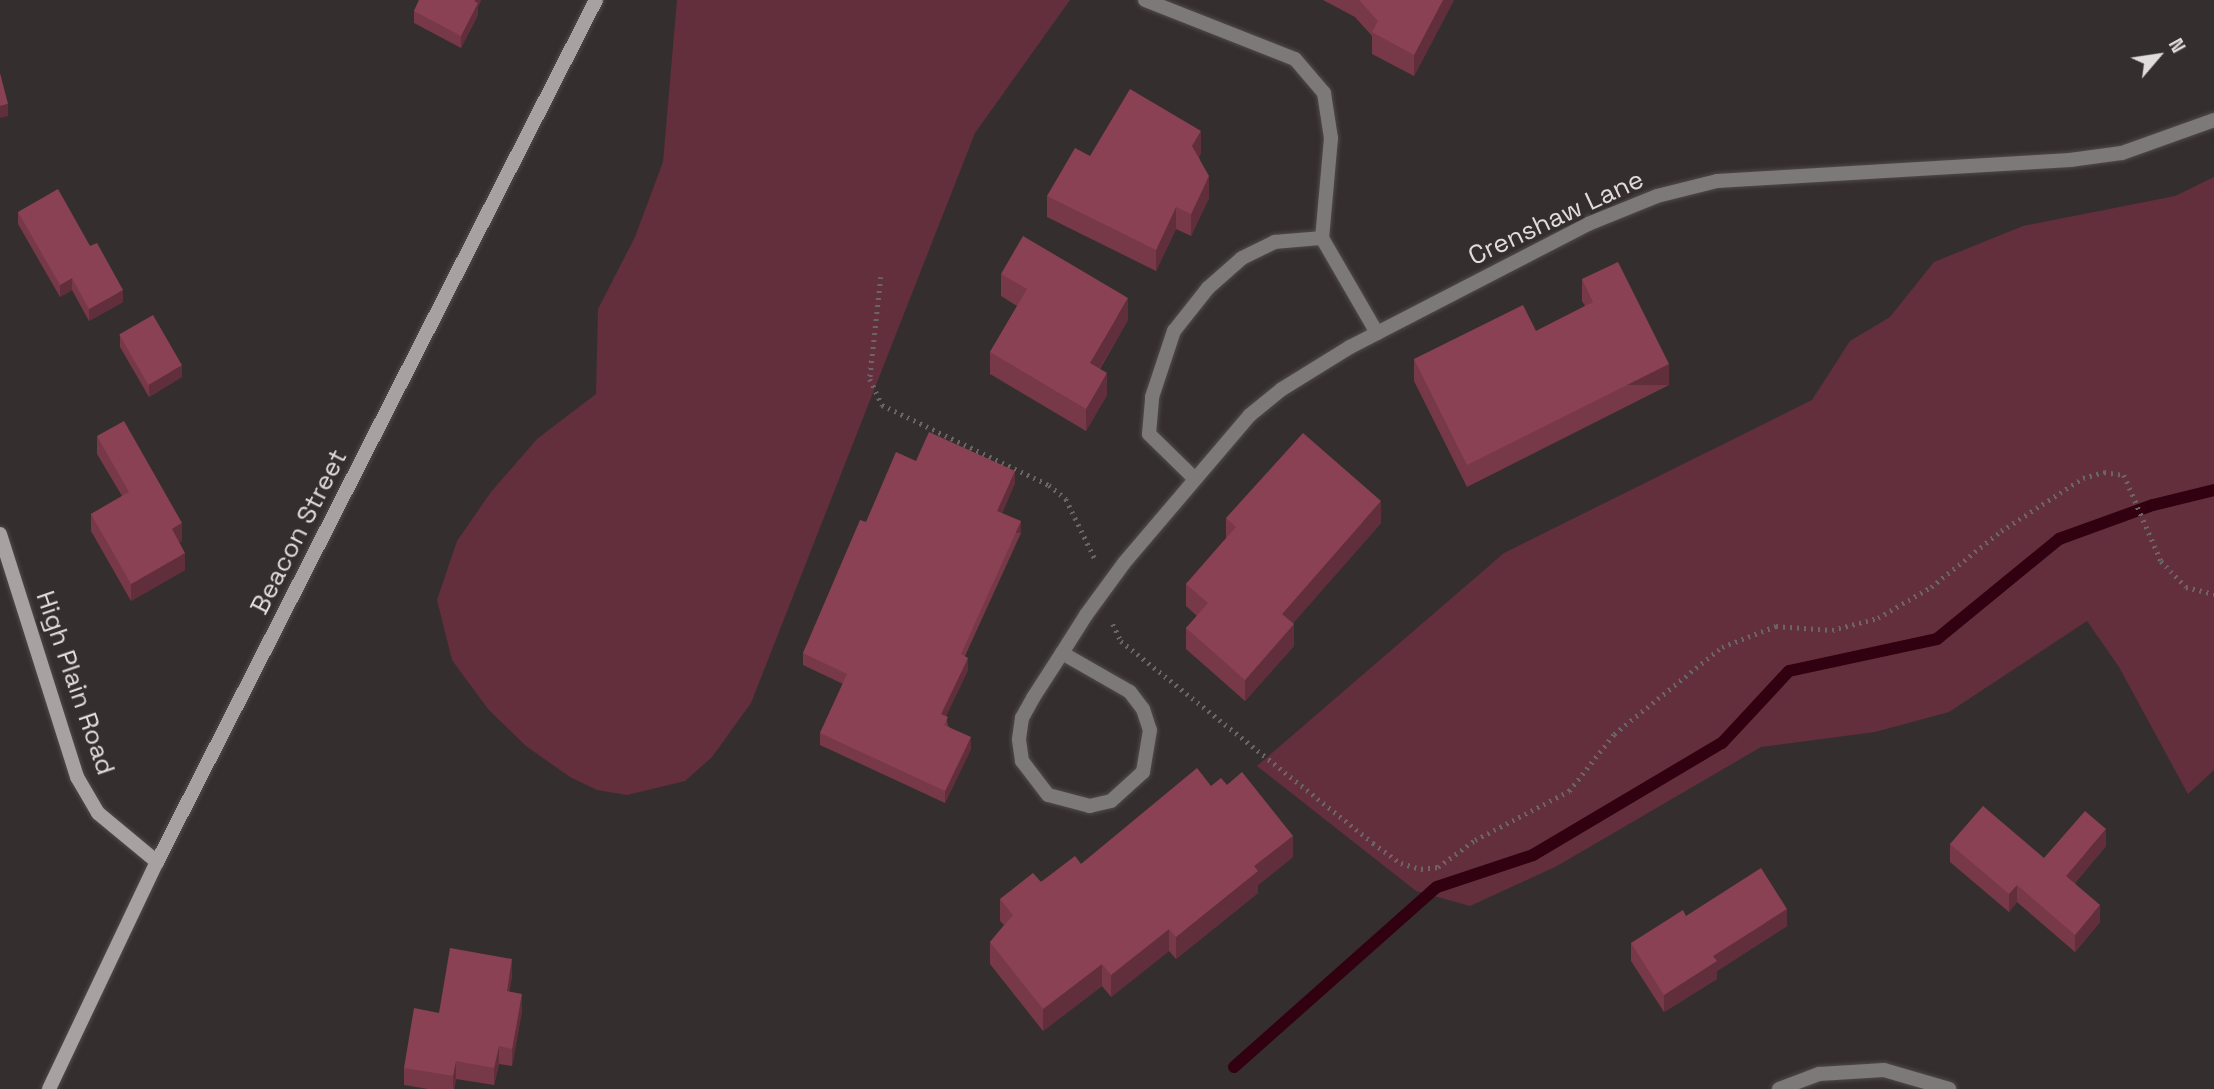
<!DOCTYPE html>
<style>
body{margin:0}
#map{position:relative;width:2214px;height:1089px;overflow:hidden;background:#352e2f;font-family:"Space Grotesk",sans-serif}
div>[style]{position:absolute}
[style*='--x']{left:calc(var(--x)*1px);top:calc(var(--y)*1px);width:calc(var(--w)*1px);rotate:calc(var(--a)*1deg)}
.green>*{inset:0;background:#632f3c}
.stream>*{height:12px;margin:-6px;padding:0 6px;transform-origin:6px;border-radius:6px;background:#310011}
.path>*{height:4.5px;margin-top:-2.25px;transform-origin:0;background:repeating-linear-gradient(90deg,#6b6566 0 2px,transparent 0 7px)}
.roads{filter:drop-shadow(0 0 2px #504a4b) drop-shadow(0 0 2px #504a4b)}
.lane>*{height:14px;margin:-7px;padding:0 7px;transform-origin:7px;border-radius:7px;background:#7d7979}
.street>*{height:14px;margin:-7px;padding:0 7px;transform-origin:7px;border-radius:7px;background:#7d7979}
.secondary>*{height:14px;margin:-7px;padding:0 7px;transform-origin:7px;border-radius:7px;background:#a8a1a2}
.wall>*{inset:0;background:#773848}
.shaded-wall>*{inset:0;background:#612e3b;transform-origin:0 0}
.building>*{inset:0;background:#8a4154;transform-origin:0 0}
span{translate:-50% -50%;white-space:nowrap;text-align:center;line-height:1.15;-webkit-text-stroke:7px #352e2f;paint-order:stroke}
.street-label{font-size:26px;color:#e0dbdc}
.north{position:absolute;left:2123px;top:21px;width:70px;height:70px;-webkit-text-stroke:5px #352e2f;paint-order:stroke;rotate:61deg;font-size:19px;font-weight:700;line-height:28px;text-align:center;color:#e0dbdc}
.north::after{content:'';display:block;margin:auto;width:24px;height:32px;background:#e0dbdc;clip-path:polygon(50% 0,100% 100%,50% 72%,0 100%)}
</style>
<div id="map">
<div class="green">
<div style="clip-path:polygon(677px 0,1070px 0,975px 133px,751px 703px,712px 757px,685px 781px,627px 795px,597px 790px,570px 777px,526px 746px,488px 709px,452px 660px,437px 600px,457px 541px,491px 492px,537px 439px,596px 394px,598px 309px,635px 237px,663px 162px)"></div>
<div style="clip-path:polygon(2214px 177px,2214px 770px,2188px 794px,2119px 667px,2087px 621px,1949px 712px,1875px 732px,1761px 747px,1557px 866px,1470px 906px,1416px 891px,1257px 766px,1504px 553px,1812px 400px,1850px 341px,1890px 317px,1934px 262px,2023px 226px,2175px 196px)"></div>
</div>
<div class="stream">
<div style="--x:1234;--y:1067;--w:271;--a:-41.6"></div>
<div style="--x:1437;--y:887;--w:101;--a:-18.4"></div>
<div style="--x:1533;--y:855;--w:220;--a:-30.7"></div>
<div style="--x:1722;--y:743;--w:98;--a:-47.1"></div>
<div style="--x:1789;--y:671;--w:151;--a:-12.2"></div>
<div style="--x:1937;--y:639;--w:158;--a:-39.3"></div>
<div style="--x:2059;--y:539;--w:100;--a:-19.9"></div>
<div style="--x:2153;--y:505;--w:63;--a:-13.8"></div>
</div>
<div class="path">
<div style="--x:881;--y:277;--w:103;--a:96.2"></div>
<div style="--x:870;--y:379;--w:29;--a:65"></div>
<div style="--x:882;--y:405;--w:185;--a:25.6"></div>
<div style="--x:1049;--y:485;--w:22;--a:39"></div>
<div style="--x:1066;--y:499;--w:67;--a:64.2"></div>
<div style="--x:1113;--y:624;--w:19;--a:65"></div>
<div style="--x:1121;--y:641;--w:323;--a:38.7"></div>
<div style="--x:1373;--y:843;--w:34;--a:36"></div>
<div style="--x:1401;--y:863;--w:21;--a:17"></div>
<div style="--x:1421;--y:869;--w:17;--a:-7"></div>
<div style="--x:1438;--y:867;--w:46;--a:-36.1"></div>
<div style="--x:1475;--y:840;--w:106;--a:-27.5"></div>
<div style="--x:1569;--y:791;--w:73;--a:-51.7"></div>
<div style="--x:1614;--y:734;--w:139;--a:-38.9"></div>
<div style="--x:1722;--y:647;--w:58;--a:-21.3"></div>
<div style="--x:1776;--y:626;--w:56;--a:4.1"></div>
<div style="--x:1832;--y:630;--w:48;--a:-14.6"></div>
<div style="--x:1878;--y:618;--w:61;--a:-30.3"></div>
<div style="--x:1931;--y:587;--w:90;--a:-38.7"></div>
<div style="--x:2001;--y:531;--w:98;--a:-32.9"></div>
<div style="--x:2083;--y:478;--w:22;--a:-16"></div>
<div style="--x:2104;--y:472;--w:20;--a:9"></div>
<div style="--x:2124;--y:475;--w:94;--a:66.7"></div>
<div style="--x:2161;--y:561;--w:36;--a:46"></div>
<div style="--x:2186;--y:587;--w:29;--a:14"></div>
</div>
<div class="roads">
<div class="lane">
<div style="--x:1145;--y:0;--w:161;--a:21.5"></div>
<div style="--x:1295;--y:59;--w:45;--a:49.5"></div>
<div style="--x:1324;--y:93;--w:46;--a:81.2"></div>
<div style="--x:1331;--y:138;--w:100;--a:95.1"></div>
<div style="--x:1322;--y:238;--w:110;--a:59.9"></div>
<div style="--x:1194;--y:478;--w:63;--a:-135.6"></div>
<div style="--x:1149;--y:434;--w:37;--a:-85"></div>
<div style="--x:1152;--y:397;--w:70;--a:-71.6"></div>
<div style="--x:1174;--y:331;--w:55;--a:-51.7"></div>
<div style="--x:1208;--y:288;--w:45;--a:-41.4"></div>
<div style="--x:1242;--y:258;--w:37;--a:-26"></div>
<div style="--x:1275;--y:242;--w:47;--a:-4.9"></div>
</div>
<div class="street">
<div style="--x:1062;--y:653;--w:78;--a:29.8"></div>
<div style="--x:1130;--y:692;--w:21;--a:53"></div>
<div style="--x:1143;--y:709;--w:22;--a:72"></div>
<div style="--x:1150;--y:730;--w:43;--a:99.5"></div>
<div style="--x:1143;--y:772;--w:43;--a:137.8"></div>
<div style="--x:1111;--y:801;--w:22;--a:167"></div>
<div style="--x:1090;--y:806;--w:43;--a:-165.3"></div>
<div style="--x:1048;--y:795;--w:43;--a:-127.4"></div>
<div style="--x:1022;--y:761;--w:22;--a:-98"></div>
<div style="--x:1019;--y:739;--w:21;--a:-82"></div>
<div style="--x:1022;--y:718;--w:23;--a:-61"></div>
<div style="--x:1033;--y:698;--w:54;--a:-57.2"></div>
<div style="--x:1062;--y:653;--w:45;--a:-57.7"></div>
<div style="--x:1086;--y:615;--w:64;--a:-53.8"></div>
<div style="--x:1124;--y:563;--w:194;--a:-49.6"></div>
<div style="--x:1250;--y:415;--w:41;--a:-39.1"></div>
<div style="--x:1282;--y:389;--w:80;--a:-31.7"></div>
<div style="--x:1350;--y:347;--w:268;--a:-27.3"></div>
<div style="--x:1588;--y:224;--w:74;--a:-22.1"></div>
<div style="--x:1657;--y:196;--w:62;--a:-14"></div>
<div style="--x:1717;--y:181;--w:354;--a:-3.4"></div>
<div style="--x:2070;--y:160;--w:52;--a:-7.7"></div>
<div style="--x:2122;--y:153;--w:98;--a:-19.7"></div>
<div style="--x:1779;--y:1089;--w:43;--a:-20.6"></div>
<div style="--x:1819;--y:1074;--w:65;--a:-3.5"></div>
<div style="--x:1884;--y:1070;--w:68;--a:16.3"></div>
</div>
<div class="secondary">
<div style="--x:0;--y:534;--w:255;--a:72.4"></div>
<div style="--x:77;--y:777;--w:42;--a:59.7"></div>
<div style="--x:98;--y:813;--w:77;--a:39.7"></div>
<div style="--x:49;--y:1089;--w:251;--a:-64.6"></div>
<div style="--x:157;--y:862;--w:967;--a:-63.01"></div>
</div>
</div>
<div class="wall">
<div style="clip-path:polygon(419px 0,481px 0,478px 7px,478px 15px,461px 48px,414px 23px,414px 11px)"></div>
<div style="clip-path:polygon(1323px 0,1454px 0,1414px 76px,1372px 54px,1372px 36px,1355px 17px)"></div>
<div style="clip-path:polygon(1201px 153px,1199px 157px,1209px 198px,1191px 236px,1176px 229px,1156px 271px,1047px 217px,1047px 196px,1090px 156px)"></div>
<div style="clip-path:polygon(18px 212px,90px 246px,123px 302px,89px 321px,72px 290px,60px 297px,18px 224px)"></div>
<div style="clip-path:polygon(1001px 274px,1128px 320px,1100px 369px,1107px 395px,1086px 431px,990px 374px,990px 352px,1017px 306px,1001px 296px)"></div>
<div style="clip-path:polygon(1582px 279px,1669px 385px,1467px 487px,1414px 381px,1414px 359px,1536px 331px,1585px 306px,1582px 301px)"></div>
<div style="clip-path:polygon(120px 335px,182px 377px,149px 397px,120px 347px)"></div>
<div style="clip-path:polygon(97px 436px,182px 541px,179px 542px,185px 570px,131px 601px,91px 531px,91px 514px,122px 496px,97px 454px)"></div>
<div style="clip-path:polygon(916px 461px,1015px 483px,1002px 513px,1021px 533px,965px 656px,968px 670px,946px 716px,948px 726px,971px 749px,945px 803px,820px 745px,820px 733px,843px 684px,803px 665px,803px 653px,866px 522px)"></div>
<div style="clip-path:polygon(1226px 518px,1381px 523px,1293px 623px,1294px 646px,1245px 701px,1186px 649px,1186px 628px,1197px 616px,1186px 606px,1186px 584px,1226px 538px)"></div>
<div style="clip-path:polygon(1227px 785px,1293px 857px,1258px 885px,1258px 893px,1176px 959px,1169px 951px,1111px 997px,1102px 986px,1043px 1031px,990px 964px,990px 942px,1004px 925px,1000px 921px,1000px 899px,1081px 864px,1211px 786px)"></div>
<div style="clip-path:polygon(1950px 844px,2044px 858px,2106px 846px,2075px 883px,2100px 922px,2075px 952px,2017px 902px,2009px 912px,1950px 862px)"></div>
<div style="clip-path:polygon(1686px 916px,1787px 926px,1717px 971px,1717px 979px,1664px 1012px,1631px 961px,1631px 943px)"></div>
<div style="clip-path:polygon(512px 976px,509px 991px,522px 1011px,512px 1066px,499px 1064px,494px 1085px,456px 1079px,454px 1089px,428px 1089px,404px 1085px,404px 1068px,439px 1013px)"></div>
</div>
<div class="shaded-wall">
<div style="clip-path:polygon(475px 0,481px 0,478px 7px,478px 15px,461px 48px,461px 36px)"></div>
<div style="clip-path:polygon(1443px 0,1454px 0,1414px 76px,1414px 55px)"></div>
<div style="clip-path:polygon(8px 104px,8px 116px,0 118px,0 106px)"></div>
<div style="clip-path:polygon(1201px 131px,1201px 153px,1192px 168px,1192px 146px)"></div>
<div style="clip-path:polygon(1209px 176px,1209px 198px,1191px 236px,1191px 214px)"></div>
<div style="clip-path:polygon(1176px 207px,1176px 229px,1156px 271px,1156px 250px)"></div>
<div style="clip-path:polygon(72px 278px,72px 290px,60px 297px,60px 285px)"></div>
<div style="clip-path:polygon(123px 290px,123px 302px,89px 321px,89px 309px)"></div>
<div style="clip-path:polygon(1128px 298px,1128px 320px,1090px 384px,1090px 363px)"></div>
<div style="left:1669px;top:364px;width:21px;height:226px;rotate:90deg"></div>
<div style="clip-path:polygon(182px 365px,182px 377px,149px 397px,149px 385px)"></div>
<div style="clip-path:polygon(1107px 373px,1107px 395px,1086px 431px,1086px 409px)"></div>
<div style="clip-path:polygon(1015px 471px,1015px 483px,997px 523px,997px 511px)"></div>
<div style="clip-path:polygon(1381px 501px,1381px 523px,1282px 636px,1282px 614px)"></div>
<div style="left:1021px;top:521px;width:12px;height:146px;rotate:90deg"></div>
<div style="clip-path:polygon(182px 523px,182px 541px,172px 546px,172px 529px)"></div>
<div style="clip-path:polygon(185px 553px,185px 570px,131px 601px,131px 584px)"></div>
<div style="clip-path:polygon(1294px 624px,1294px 646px,1245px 701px,1245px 680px)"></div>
<div style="clip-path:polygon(968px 658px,968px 670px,941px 726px,941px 714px)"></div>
<div style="clip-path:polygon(971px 737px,971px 749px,945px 803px,945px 791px)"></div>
<div style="clip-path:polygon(2106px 829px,2106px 846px,2066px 893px,2066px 876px)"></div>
<div style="clip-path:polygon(1293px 836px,1293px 857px,1258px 885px,1258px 893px,1176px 959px,1176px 937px,1254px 866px)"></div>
<div style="clip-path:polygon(2017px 885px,2017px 902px,2009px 912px,2009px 894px)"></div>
<div style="clip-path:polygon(2100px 905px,2100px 922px,2075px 952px,2075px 935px)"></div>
<div style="clip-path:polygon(1787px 909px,1787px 926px,1717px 971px,1717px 979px,1664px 1012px,1664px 995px,1713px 956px)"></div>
<div style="clip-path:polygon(1169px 929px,1169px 951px,1111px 997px,1111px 975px)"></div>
<div style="clip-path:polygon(512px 959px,512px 976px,507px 1008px,507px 991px)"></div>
<div style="clip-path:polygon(1102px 964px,1102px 986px,1043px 1031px,1043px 1009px)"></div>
<div style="clip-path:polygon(522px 994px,522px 1011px,512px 1066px,512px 1049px)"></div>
<div style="clip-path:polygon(499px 1046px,499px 1064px,494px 1085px,494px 1068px)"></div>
<div style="clip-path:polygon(456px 1061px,456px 1079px,453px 1089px,453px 1076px)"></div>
</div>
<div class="building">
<div style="clip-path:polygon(419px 0,475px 0,474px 1px,478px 3px,461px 36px,414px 11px)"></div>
<div style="clip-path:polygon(1359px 0,1443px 0,1414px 55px,1372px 32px,1378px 21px)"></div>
<div style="clip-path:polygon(0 73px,8px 104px,0 106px)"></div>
<div style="clip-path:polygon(1130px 89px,1201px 131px,1192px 146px,1209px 176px,1191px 214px,1176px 207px,1156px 250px,1047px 196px,1075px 148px,1090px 156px)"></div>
<div style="clip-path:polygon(58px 189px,90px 246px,97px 243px,123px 290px,89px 309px,72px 278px,60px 285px,18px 212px)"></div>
<div style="clip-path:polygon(1023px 236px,1128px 298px,1090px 363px,1107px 373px,1086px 409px,990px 352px,1027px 289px,1001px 274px)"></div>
<div style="clip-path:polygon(1618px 262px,1669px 364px,1467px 465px,1414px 359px,1523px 305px,1536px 331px,1593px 302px,1582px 279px)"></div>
<div style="left:153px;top:315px;width:58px;height:39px;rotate:60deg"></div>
<div style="clip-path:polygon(124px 421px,182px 523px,172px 529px,185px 553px,131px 584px,91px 514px,129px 492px,97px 436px)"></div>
<div style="clip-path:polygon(929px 432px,1015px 471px,997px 511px,1021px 521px,961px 654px,968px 658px,941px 714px,948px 717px,944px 725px,971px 737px,945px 791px,820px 733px,847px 674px,803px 653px,860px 520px,866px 522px,896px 452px,916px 461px)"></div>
<div style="clip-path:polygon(1303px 433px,1381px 501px,1282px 614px,1294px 624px,1245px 680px,1186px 628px,1208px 603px,1186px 584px,1236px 527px,1226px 518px)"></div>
<div style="clip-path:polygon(1197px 768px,1211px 786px,1221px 778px,1227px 785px,1242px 772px,1293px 836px,1254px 866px,1258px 871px,1176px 937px,1169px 929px,1111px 975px,1102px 964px,1043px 1009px,990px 942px,1013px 915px,1000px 899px,1033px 873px,1041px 882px,1075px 856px,1081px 864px)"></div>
<div style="clip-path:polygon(1983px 806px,2044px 858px,2085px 811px,2106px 829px,2066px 876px,2100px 905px,2075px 935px,2017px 885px,2009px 894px,1950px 844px)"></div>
<div style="clip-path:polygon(1761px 868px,1787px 909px,1713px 956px,1717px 961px,1664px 995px,1631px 943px,1683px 910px,1686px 916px)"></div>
<div style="clip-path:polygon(450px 948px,512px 959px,507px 991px,522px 994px,512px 1049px,499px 1046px,494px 1068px,456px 1061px,453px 1076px,404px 1068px,414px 1008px,439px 1013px)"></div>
</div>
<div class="street-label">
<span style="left:1556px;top:218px;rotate:-25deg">Crenshaw Lane</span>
<span style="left:299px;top:532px;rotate:-63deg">Beacon Street</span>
<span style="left:75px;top:683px;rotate:71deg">High Plain Road</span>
</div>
<div class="north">N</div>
</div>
